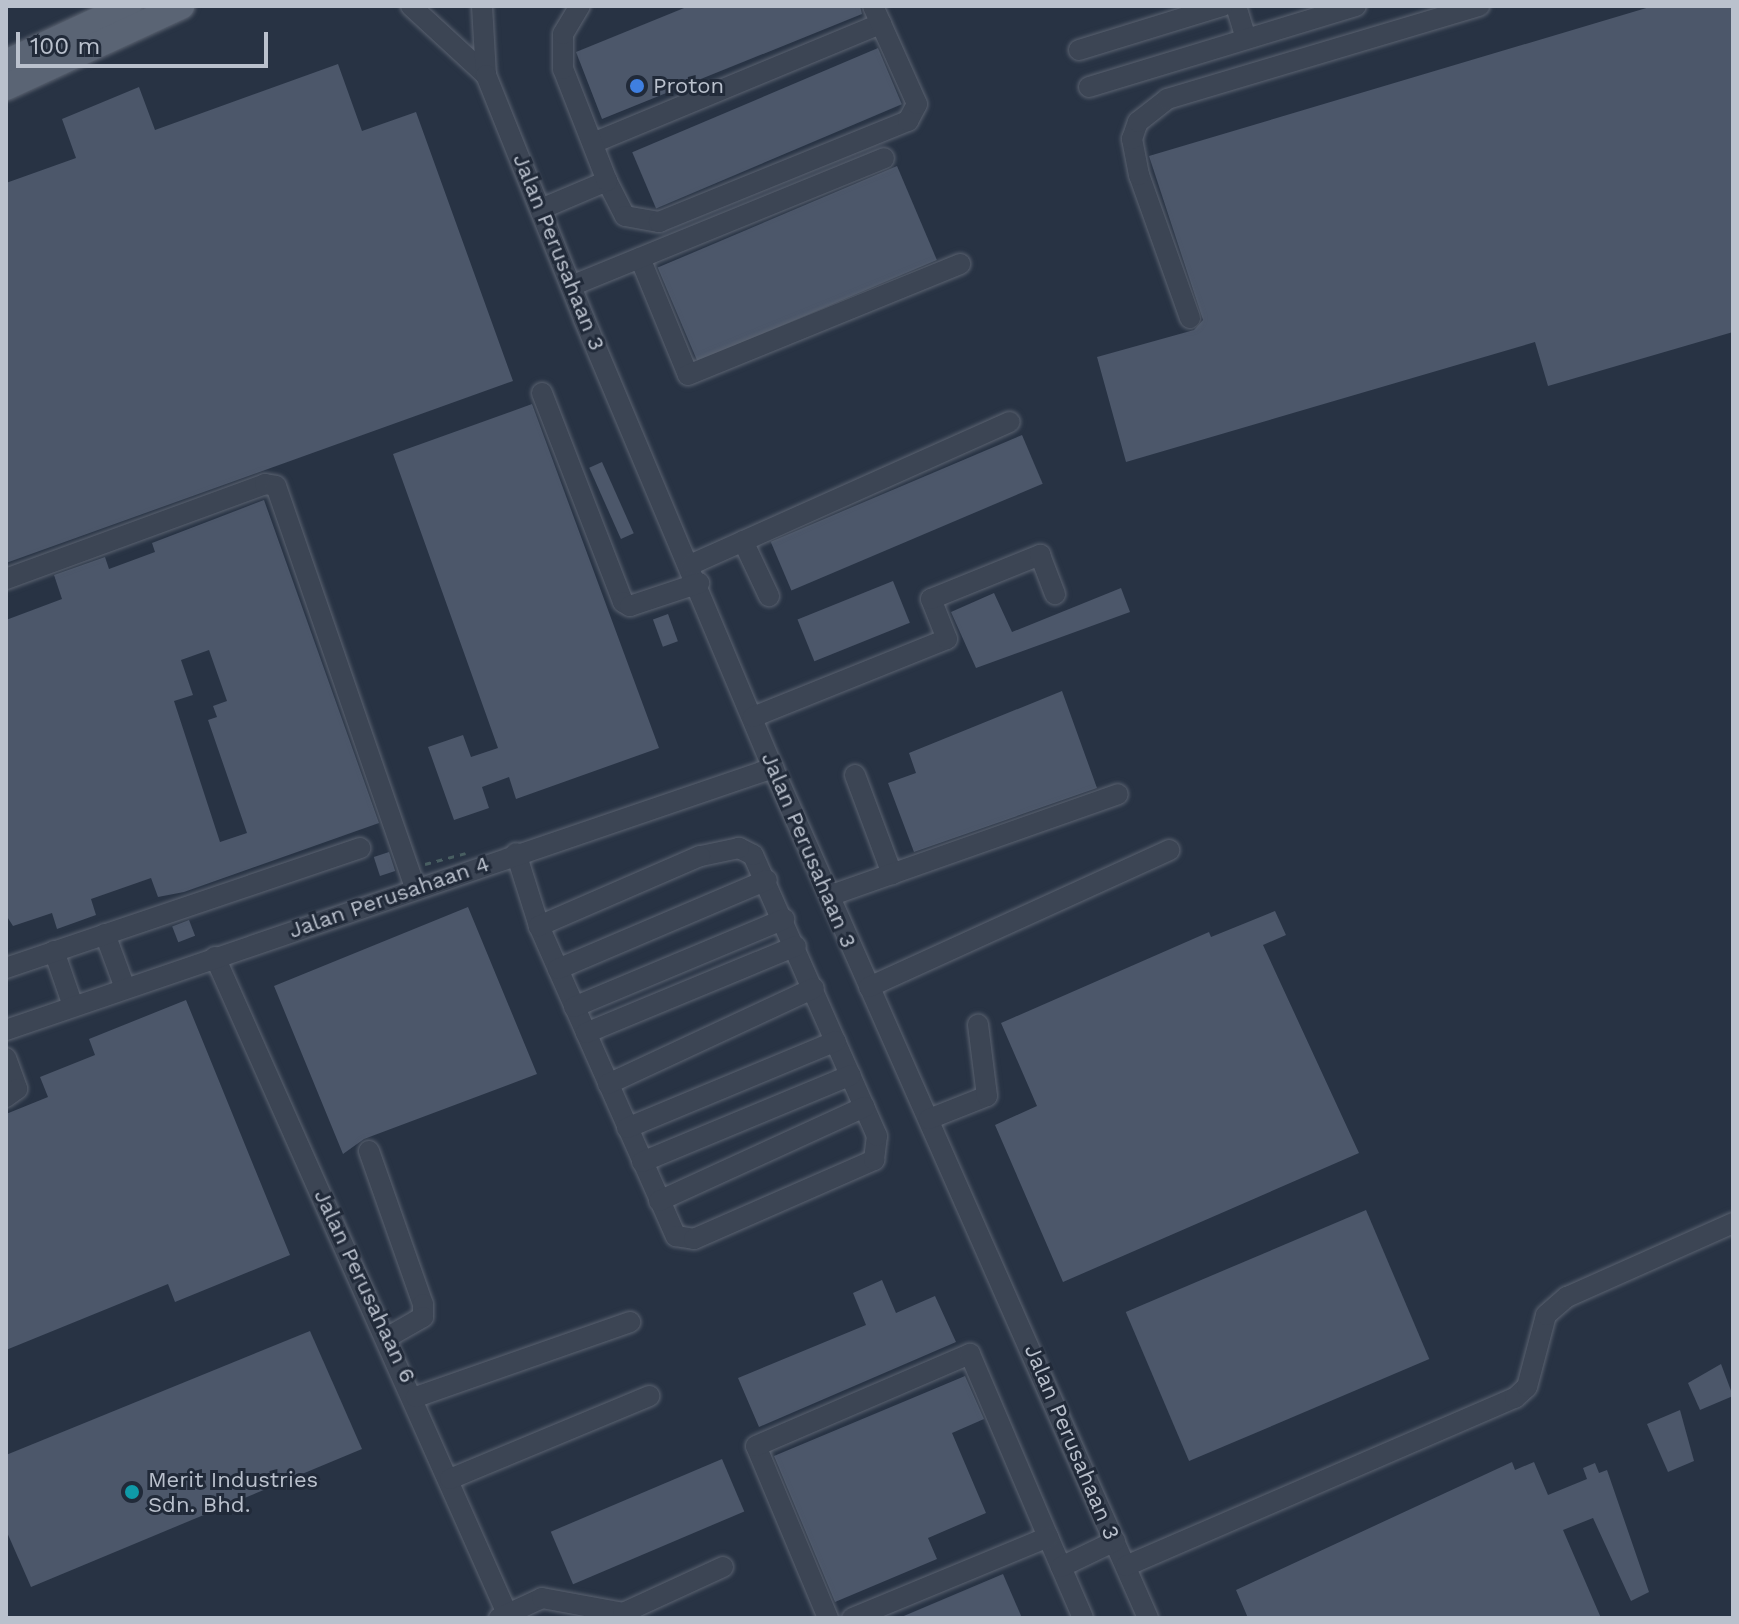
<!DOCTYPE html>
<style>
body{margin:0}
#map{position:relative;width:1739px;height:1624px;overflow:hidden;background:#283344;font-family:"Work Sans",sans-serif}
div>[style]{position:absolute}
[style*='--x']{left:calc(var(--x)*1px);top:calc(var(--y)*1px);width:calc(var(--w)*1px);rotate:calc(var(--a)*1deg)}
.building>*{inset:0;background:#4c576a;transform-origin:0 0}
.path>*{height:3px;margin-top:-1.5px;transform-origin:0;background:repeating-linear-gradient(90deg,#485e61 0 6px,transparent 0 12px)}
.roads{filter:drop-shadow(0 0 2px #5b6371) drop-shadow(0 0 2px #5b6371)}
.minor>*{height:20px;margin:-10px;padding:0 10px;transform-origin:10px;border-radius:10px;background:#3c4554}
.major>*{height:26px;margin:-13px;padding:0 13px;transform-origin:13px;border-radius:13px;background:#5a6474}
.dots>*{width:22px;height:22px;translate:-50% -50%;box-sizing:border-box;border:4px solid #212a39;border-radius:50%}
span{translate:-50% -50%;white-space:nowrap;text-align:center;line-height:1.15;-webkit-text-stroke:6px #212a39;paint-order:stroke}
.poi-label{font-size:22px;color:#bac1cd}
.left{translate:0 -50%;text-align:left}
.street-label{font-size:22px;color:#bac1cd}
.frame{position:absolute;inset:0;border:8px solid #bac1cd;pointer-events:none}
.scale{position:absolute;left:16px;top:32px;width:252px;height:36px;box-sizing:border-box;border:4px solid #bac1cd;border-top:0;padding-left:10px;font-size:24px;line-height:28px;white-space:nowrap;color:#bac1cd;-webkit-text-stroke:6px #212a39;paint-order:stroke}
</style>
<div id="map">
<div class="building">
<div style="clip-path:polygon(689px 6px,860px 6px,862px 14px,602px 119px,576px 52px)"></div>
<div style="clip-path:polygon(1653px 6px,1733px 6px,1733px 332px,1548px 386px,1535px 342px,1126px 462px,1097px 357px,1194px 330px,1203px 320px,1149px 156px)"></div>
<div style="left:878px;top:48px;width:61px;height:267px;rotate:67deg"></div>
<div style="clip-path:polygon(338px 64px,362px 131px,416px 112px,513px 381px,6px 563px,6px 183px,76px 158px,62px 119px,139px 87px,155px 130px)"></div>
<div style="left:897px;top:166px;width:102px;height:260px;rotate:67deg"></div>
<div style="clip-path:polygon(532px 404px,659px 748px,516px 799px,509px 777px,482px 787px,489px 808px,454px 820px,428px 747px,463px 735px,471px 757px,498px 748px,393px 454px)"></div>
<div style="left:1022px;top:435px;width:53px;height:273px;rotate:67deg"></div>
<div style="left:602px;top:462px;width:78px;height:14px;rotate:66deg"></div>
<div style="clip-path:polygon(evenodd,264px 500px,379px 823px,184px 892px,158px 897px,151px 878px,91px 899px,96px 915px,57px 929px,52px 913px,13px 926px,6px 915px,6px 620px,62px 599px,54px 575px,105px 557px,109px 569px,155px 552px,152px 543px,264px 500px,209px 650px,227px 701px,213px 706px,217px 717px,208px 720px,247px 833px,220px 842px,174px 701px,193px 695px,181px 660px,209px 650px)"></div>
<div style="left:893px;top:581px;width:45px;height:103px;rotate:68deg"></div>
<div style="clip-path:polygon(1121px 588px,1130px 612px,976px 668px,951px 612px,994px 593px,1012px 632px)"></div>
<div style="left:668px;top:614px;width:29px;height:16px;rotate:70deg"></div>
<div style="clip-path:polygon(1062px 691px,1097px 788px,914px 852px,888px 783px,916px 773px,909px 753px)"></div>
<div style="left:389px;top:852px;width:20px;height:16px;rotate:72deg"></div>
<div style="clip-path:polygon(468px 907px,537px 1074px,364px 1139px,343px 1154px,274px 986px)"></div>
<div style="clip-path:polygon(1275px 911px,1286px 935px,1263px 945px,1359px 1153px,1063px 1282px,995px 1125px,1037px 1106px,1001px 1023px,1209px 932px,1211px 937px)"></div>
<div style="left:189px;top:920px;width:17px;height:18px;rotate:69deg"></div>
<div style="clip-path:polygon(186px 1000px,290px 1255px,175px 1302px,168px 1284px,6px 1350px,6px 1114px,48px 1097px,40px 1077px,95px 1055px,89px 1039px)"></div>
<div style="left:1366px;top:1210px;width:162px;height:261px;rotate:67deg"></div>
<div style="clip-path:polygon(882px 1280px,896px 1313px,935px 1296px,956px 1342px,759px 1427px,738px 1378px,866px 1325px,853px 1293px)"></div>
<div style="clip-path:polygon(310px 1331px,362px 1449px,31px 1587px,6px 1530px,6px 1455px)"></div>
<div style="clip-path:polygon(1721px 1364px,1733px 1396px,1700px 1410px,1688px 1383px)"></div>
<div style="clip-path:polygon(965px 1376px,984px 1419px,952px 1433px,986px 1513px,928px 1538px,937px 1559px,835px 1602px,774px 1456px)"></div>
<div style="clip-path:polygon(1680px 1410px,1694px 1461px,1668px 1472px,1647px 1424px)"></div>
<div style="left:722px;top:1459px;width:57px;height:186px;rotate:67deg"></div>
<div style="clip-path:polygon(1512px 1462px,1515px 1470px,1534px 1462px,1548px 1495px,1587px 1479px,1583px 1468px,1595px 1463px,1599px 1473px,1607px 1470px,1649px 1592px,1631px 1601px,1593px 1518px,1563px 1530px,1601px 1618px,1248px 1618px,1236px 1590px)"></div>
<div style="clip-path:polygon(1003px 1574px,1022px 1618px,899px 1618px)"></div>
</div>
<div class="path">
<div style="--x:425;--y:864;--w:42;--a:-15"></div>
</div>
<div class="roads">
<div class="minor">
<div style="--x:411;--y:6;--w:102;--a:42.6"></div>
<div style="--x:482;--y:6;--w:69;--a:86.7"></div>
<div style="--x:486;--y:75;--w:263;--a:68.1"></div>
<div style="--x:584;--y:319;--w:487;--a:67.2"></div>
<div style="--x:773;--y:768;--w:929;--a:66.19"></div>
<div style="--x:1236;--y:6;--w:34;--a:73"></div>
<div style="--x:1079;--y:50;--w:150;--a:-17.1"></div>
<div style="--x:1089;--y:87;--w:279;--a:-16.9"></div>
<div style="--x:593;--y:143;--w:312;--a:-22.5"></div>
<div style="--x:607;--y:181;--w:39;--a:63"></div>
<div style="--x:625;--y:216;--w:35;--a:10"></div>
<div style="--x:659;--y:222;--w:269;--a:-22.1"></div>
<div style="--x:908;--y:121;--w:19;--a:-62"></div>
<div style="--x:917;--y:104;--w:107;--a:-114.2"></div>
<div style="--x:541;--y:209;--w:72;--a:-23"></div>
<div style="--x:607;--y:181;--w:120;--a:-111.4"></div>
<div style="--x:563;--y:69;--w:35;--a:-90"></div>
<div style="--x:563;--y:34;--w:33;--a:-59"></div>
<div style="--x:640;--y:258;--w:126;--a:67.7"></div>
<div style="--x:688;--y:375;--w:294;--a:-22.2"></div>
<div style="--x:571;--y:286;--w:338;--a:-22.2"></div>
<div style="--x:1190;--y:318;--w:152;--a:-109.6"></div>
<div style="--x:1139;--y:175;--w:37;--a:-101"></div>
<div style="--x:1132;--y:139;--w:18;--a:-71"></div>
<div style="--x:1138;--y:122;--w:37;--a:-38"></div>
<div style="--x:1167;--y:99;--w:326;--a:-16.6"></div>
<div style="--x:542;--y:393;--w:224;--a:68.8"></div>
<div style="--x:623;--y:602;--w:8;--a:30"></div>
<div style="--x:630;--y:606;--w:73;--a:-18.4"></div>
<div style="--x:743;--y:541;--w:61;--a:64.7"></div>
<div style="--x:692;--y:564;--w:348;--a:-24.1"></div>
<div style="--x:6;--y:579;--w:276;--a:-20.1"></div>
<div style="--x:265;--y:484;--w:11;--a:10"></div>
<div style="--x:276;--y:486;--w:425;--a:70.9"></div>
<div style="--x:753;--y:717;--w:209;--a:-21.9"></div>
<div style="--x:947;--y:639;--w:43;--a:-111.8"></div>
<div style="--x:931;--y:599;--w:118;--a:-22"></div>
<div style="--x:1040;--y:555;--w:42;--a:69"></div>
<div style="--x:855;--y:775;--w:106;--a:69.5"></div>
<div style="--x:516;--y:853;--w:77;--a:72.5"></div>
<div style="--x:539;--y:926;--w:339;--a:66.2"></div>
<div style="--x:676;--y:1236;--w:18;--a:9"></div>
<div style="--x:694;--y:1239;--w:197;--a:-23.7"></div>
<div style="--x:874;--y:1160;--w:24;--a:-83"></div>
<div style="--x:877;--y:1136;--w:307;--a:-113.8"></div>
<div style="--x:753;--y:855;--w:16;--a:-153"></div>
<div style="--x:739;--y:848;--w:40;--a:168"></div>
<div style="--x:700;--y:856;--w:176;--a:156.5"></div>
<div style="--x:829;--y:896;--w:306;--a:-19.4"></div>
<div style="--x:105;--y:934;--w:58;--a:69.7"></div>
<div style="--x:54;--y:951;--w:58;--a:70.9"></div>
<div style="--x:215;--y:957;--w:723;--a:66.02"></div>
<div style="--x:6;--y:968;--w:374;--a:-18.7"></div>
<div style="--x:558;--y:969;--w:227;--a:-23.1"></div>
<div style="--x:869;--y:987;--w:330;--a:-24.5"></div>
<div style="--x:574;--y:1007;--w:228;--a:-22.7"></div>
<div style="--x:6;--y:1030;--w:811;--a:-18.86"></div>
<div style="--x:586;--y:1033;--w:227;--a:-22.5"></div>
<div style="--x:6;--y:1058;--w:33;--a:70"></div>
<div style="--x:17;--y:1089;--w:14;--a:144"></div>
<div style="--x:608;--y:1084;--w:227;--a:-25"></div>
<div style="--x:929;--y:1119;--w:62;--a:-21.6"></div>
<div style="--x:987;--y:1096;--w:72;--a:-97.2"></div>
<div style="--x:627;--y:1128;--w:226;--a:-22.6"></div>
<div style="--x:369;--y:1151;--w:162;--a:70.6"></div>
<div style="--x:423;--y:1304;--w:13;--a:90"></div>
<div style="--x:423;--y:1317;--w:40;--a:150.3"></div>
<div style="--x:642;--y:1162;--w:226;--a:-22.6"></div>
<div style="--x:659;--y:1201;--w:226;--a:-24.6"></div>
<div style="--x:416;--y:1397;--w:227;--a:-19.3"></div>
<div style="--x:450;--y:1479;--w:216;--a:-22.6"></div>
<div style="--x:1048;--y:1537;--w:88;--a:66.6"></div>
<div style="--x:1126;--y:1566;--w:424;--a:-23.4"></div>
<div style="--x:1515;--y:1398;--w:16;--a:-43"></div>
<div style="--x:1527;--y:1387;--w:74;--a:-75.2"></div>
<div style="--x:1546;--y:1315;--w:28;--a:-41"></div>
<div style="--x:1567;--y:1297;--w:182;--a:-24"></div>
<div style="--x:1061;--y:1567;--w:60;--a:-25.7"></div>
<div style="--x:499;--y:1618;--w:47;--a:-24.9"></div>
<div style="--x:542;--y:1598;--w:82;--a:10.5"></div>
<div style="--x:623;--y:1613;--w:110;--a:-24.7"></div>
<div style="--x:828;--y:1618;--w:186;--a:-112.7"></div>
<div style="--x:756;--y:1446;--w:233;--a:-23.3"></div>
<div style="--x:970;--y:1354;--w:199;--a:66.9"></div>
<div style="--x:1048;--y:1537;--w:212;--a:157.5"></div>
</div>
<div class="major">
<div style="--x:6;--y:63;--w:135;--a:-25"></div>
<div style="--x:6;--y:87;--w:193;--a:-24.8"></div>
</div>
</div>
<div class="dots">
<div style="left:637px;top:86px;background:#3f7fe0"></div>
<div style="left:132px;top:1492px;background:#0f9aa8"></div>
</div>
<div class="poi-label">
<span class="left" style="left:653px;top:86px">Proton</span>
<span class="left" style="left:148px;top:1492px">Merit Industries<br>Sdn. Bhd.</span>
</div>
<div class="street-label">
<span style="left:559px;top:252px;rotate:68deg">Jalan Perusahaan 3</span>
<span style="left:809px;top:850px;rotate:67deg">Jalan Perusahaan 3</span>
<span style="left:389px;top:897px;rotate:-19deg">Jalan Perusahaan 4</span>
<span style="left:365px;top:1286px;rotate:65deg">Jalan Perusahaan 6</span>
<span style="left:1072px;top:1442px;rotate:67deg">Jalan Perusahaan 3</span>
</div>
<div class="frame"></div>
<div class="scale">100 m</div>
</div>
